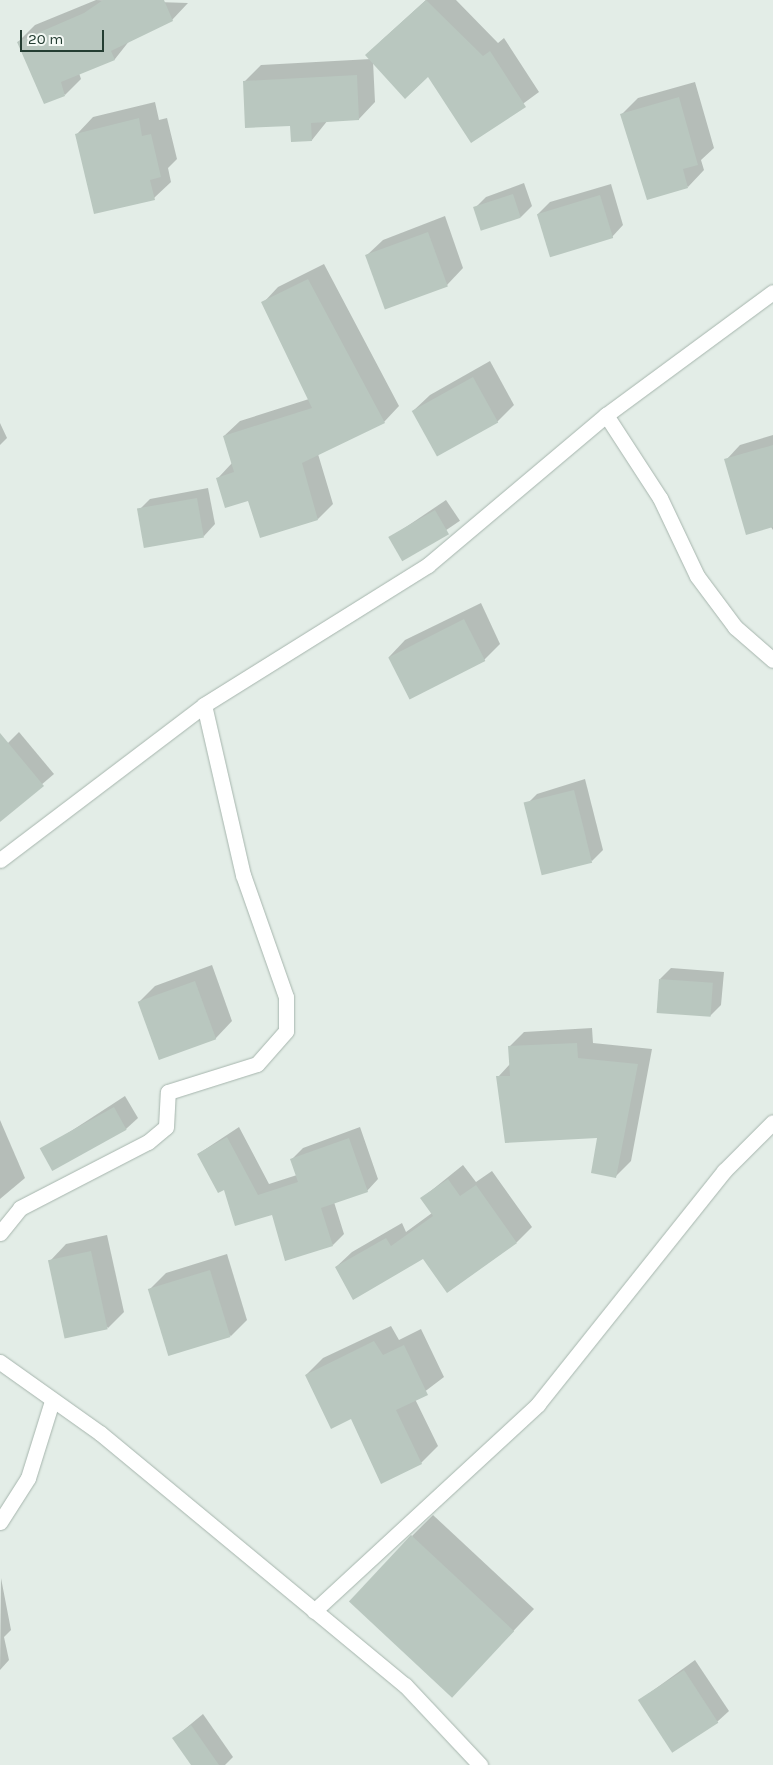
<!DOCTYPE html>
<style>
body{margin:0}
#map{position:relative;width:773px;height:1765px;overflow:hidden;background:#e3ede7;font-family:Karla,sans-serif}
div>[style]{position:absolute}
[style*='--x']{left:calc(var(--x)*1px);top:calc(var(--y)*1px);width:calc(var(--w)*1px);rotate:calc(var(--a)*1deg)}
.shadow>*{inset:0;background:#0003;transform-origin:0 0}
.building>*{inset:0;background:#b9c7bf;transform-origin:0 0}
.roads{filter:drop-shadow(0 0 1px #a6b5ad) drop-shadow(0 0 1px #a6b5ad)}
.minor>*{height:15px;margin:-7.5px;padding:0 7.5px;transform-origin:7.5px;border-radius:7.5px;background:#fff}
span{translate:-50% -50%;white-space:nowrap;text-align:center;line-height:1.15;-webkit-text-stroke:4px #f4f9f5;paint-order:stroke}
.scale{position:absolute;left:20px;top:30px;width:84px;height:22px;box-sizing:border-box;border:2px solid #243d32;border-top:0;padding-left:6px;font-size:15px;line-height:18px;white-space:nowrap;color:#243d32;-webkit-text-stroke:4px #f4f9f5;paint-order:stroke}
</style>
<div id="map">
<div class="shadow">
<div style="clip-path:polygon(96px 0,188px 3px,172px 20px,130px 40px,115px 59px,79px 73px,81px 79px,65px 95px,18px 42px,35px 25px)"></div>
<div style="clip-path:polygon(426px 0,456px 0,498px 43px,504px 38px,539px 92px,472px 141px,428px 75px,373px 61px,375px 102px,359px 119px,328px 120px,312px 140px,244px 82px,261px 65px,371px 59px,381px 41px)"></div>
<div style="clip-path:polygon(695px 82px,714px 148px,701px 160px,704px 170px,688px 187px,621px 115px,638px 98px)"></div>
<div style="clip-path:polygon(155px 102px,159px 120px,167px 118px,177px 159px,168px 168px,171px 182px,154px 198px,77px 134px,93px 117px)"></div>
<div style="clip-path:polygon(524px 183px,532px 206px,521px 217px,475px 208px,486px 197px)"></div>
<div style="clip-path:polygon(611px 184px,623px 225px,612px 237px,538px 214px,550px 202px)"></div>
<div style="clip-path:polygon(445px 216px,463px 268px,447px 285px,366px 256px,383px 240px)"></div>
<div style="clip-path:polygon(324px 264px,399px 406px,384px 422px,318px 454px,333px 504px,318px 519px,249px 499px,218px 478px,232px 463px,224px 436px,240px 421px,309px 399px,263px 303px,278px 287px)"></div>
<div style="clip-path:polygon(490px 361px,514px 405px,497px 422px,437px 455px,413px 411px,430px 395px)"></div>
<div style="clip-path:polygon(0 423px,7px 438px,0 445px)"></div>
<div style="clip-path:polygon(773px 435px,773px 530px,726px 460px,740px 445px)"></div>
<div style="clip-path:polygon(208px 488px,215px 524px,204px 536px,139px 510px,150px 499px)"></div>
<div style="left:446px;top:500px;width:25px;height:67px;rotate:56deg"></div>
<div style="clip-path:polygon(481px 603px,500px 644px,484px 660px,389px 657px,405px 640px)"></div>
<div style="clip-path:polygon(19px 732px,54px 774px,0 820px,0 751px)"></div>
<div style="clip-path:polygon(585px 779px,603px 850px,592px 861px,526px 805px,537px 794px)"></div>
<div style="clip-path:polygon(212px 965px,232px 1021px,216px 1038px,159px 1058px,139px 1002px,155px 986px)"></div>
<div style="clip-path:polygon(671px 968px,724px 972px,721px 1005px,710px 1016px,660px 979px)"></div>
<div style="clip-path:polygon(592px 1028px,593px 1043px,652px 1049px,631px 1161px,616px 1176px,599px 1137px,498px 1077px,510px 1064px,509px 1047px,524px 1032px)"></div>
<div style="clip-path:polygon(125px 1096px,138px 1118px,126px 1129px,42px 1150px)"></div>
<div style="clip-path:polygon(0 1120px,25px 1178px,0 1199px)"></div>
<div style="clip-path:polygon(239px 1127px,269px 1184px,297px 1175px,292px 1159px,303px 1148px,360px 1127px,378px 1179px,367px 1191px,334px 1202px,344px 1234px,333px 1245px,224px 1188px,198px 1154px)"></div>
<div style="clip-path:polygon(463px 1165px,476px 1182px,492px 1171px,532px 1227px,517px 1242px,336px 1267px,352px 1252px,402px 1223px,406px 1232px,432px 1213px,422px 1198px)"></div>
<div style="clip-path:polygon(107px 1235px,124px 1312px,108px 1328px,50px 1261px,66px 1244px)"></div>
<div style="clip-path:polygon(227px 1254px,247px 1320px,231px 1336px,149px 1290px,166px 1273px)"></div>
<div style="clip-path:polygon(391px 1326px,399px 1340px,421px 1329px,444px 1377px,415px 1399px,438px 1446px,421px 1463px,351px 1417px,306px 1375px,323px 1358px)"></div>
<div style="clip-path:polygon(433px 1515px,534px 1609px,472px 1675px,412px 1536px)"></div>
<div style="clip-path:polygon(1px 1578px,11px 1630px,4px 1637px,9px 1660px,0 1670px)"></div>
<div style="clip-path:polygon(695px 1660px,729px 1711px,717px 1722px,640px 1700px)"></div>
<div style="clip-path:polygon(203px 1714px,233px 1757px,225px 1765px,192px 1765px,174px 1738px)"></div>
</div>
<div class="building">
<div style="clip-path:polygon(103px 0,164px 0,173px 21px,111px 51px,115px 60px,61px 82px,65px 96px,44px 104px,17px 42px,84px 13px)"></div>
<div style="clip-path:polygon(426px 0,483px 56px,490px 51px,526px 107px,471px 143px,428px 77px,405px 99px,365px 55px)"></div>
<div style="clip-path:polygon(357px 75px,359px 120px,311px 123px,312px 141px,291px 142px,290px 126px,245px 128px,243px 81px)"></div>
<div style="clip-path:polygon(679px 97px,698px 165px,683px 169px,688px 188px,647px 200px,620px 114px)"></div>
<div style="clip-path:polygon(139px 118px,142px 136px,151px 134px,161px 177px,150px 180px,155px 200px,94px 214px,75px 134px)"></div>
<div style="left:513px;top:194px;width:25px;height:42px;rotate:72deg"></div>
<div style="left:600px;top:195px;width:45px;height:66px;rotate:73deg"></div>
<div style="left:428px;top:232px;width:58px;height:67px;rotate:70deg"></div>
<div style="clip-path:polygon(308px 279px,385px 423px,302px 463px,318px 520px,260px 538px,248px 501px,225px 508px,216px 478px,234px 472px,223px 436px,312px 408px,261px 302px)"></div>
<div style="left:473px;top:377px;width:52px;height:70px;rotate:61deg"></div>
<div style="clip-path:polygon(773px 445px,773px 527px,746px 535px,724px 459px)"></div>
<div style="left:197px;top:498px;width:40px;height:61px;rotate:80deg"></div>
<div style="left:435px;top:510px;width:28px;height:54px;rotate:60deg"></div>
<div style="left:464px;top:619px;width:47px;height:85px;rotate:63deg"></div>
<div style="clip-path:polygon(0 733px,44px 786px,0 822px)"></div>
<div style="left:574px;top:790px;width:75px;height:52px;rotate:76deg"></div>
<div style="left:659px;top:979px;width:54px;height:34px;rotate:4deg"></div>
<div style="left:195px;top:981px;width:62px;height:61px;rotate:70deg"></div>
<div style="clip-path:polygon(577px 1043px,578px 1058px,638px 1064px,616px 1178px,591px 1173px,597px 1138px,505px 1143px,496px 1076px,510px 1076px,508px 1046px)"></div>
<div style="left:114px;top:1107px;width:26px;height:85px;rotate:61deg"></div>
<div style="clip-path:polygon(227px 1137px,258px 1195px,298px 1182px,290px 1159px,349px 1138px,368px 1192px,321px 1208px,333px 1246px,285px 1261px,272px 1215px,235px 1226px,224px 1190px,218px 1193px,197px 1154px)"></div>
<div style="clip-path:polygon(448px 1179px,460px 1196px,476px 1185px,517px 1243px,447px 1293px,423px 1259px,353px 1300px,335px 1267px,386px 1238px,391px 1246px,433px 1216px,420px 1198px)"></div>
<div style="left:91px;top:1251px;width:80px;height:44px;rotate:78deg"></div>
<div style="left:210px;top:1270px;width:70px;height:65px;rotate:73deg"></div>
<div style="clip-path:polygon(374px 1341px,383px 1355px,404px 1345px,428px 1395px,396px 1410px,422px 1464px,381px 1484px,351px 1419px,331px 1429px,305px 1375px)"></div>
<div style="left:411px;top:1535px;width:141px;height:91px;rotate:43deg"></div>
<div style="left:684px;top:1670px;width:63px;height:55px;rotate:57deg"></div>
<div style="clip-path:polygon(191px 1725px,219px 1765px,191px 1765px,172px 1738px)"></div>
</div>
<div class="roads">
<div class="minor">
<div style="--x:606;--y:415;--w:99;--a:57"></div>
<div style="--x:660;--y:498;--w:86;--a:64.6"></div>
<div style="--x:697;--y:576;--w:64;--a:53.3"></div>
<div style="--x:735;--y:627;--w:50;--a:41"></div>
<div style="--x:0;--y:860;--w:256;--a:-37.2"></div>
<div style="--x:204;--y:705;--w:264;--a:-32"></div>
<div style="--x:428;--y:565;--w:233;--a:-40.1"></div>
<div style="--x:606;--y:415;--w:207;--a:-36.4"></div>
<div style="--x:0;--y:1233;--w:32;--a:-51"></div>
<div style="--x:20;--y:1208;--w:144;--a:-27.3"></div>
<div style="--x:148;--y:1142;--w:23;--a:-40"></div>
<div style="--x:166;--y:1127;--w:35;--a:-87"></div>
<div style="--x:168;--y:1092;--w:93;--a:-17.5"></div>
<div style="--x:257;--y:1064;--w:44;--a:-48.7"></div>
<div style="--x:286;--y:1031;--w:34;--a:-90"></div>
<div style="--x:286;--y:997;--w:129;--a:-109.4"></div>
<div style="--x:243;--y:875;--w:174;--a:-102.9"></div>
<div style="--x:0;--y:1362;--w:123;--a:35.4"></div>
<div style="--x:100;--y:1433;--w:396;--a:39.6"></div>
<div style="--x:405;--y:1685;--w:110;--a:46.8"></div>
<div style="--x:0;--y:1522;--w:52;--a:-57.5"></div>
<div style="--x:28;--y:1478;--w:81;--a:-72.7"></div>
<div style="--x:314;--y:1611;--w:305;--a:-42.7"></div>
<div style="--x:538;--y:1404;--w:298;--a:-51.4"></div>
<div style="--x:724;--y:1171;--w:69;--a:-45"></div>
</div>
</div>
<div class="scale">20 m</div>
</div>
